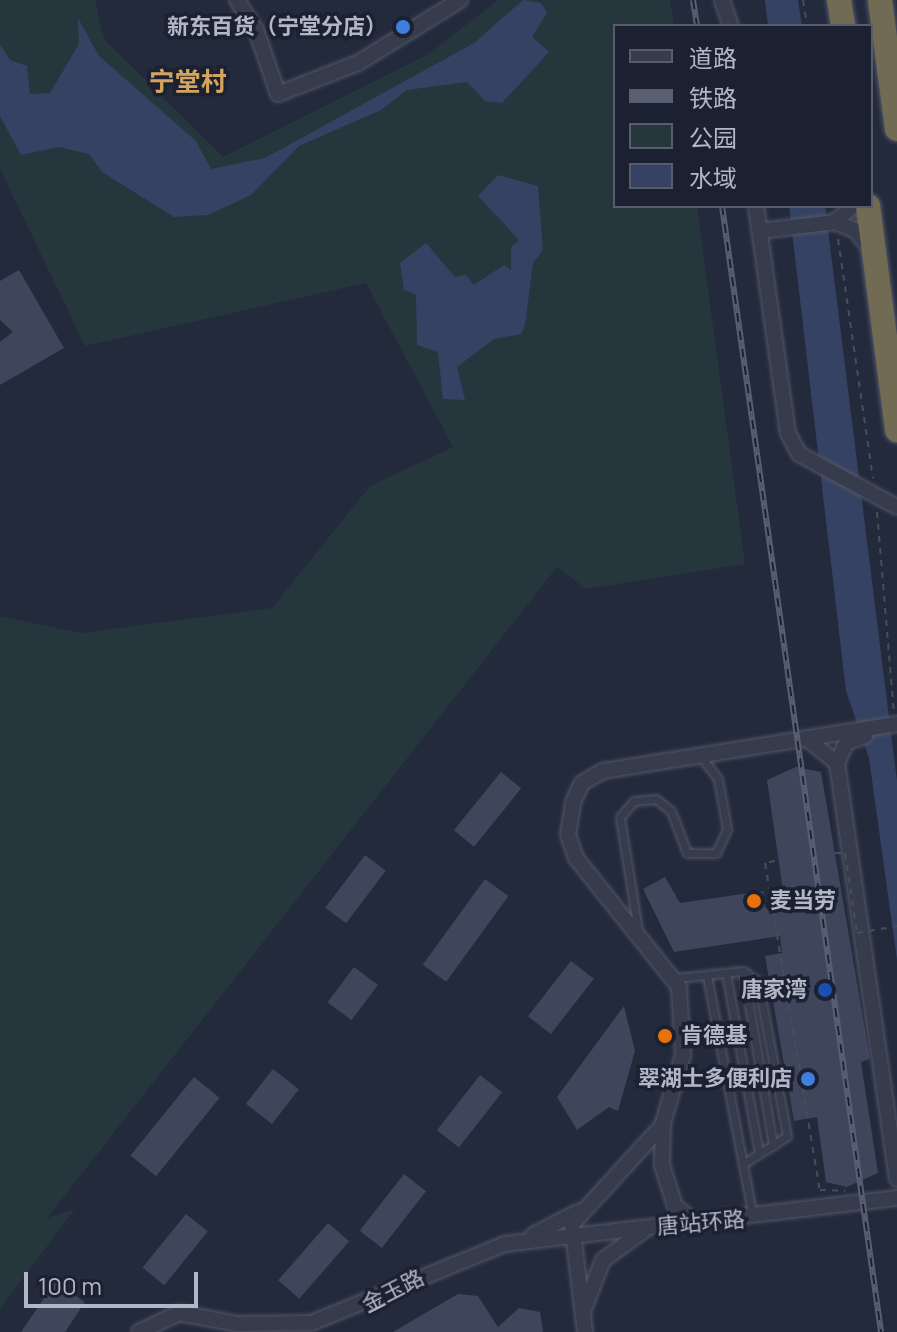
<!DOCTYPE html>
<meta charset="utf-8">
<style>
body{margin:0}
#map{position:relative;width:897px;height:1332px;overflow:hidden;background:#232a3c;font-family:Manrope,"Noto Sans SC",sans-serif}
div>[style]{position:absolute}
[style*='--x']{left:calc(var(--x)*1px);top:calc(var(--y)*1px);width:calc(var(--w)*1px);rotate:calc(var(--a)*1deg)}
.green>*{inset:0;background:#25363d}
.water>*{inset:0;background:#364263}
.building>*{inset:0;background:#3f465c;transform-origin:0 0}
.path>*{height:2px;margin-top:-1px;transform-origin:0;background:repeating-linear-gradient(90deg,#405257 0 6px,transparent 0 12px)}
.roads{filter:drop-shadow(0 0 2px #525767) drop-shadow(0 0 2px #525767)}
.lane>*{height:7px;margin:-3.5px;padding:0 3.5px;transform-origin:3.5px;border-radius:3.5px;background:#373c4c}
.street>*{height:14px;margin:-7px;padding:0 7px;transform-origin:7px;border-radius:7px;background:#373c4c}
.highway>*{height:24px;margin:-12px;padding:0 12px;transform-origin:12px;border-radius:12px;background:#726b53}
.rail>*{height:6px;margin-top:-3px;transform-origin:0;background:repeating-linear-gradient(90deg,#1c2131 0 9px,#585f73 0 18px);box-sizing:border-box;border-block:2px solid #585f73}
.path-bridge>*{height:2px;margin-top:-1px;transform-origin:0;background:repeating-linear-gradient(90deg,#405257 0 6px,transparent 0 12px)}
.dots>*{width:22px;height:22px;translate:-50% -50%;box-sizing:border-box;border:4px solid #1c2131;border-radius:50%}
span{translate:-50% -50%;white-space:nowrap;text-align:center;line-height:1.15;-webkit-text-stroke:7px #1c2131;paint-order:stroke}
.poi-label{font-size:22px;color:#b2b7c8;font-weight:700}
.right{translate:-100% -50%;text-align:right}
.left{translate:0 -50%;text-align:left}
.street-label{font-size:22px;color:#b2b7c8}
.quarter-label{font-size:26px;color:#d5a560;font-weight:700}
.legend{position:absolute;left:613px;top:24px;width:260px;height:184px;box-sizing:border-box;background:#1c2131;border:2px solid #585d6d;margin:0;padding:10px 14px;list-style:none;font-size:24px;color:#b2b7c8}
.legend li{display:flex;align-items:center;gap:16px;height:40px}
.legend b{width:40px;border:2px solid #585d6d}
.scale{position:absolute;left:24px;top:1272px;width:174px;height:36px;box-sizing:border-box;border:4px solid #b2b7c8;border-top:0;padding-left:10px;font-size:24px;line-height:28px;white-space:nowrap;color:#b2b7c8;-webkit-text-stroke:6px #1c2131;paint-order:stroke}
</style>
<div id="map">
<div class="green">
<div style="clip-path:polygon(0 0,95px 0,104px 39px,223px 157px,427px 55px,498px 0,670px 0,674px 26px,615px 26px,615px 206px,697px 206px,745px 564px,586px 589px,557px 567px,47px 1218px,75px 1209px,0 1309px,0 616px,81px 633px,272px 608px,370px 486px,453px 447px,366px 283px,85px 346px,0 169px)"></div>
</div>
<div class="water">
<div style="clip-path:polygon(523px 0,541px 3px,547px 13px,532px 37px,549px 52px,502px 103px,485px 101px,467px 82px,407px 90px,381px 110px,299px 146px,251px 195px,208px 215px,174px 217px,102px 172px,89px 154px,59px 147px,21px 155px,0 116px,0 44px,10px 60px,27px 66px,30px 94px,50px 93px,79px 44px,78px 18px,99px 56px,196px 141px,211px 169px,265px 158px,474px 43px)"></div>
<div style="clip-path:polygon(765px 0,798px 0,802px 26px,768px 26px)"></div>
<div style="clip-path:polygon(498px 175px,538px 186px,543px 250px,533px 263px,525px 325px,521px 334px,494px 339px,457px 367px,465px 400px,443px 399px,438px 352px,417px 345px,416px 295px,404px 290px,400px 263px,426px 243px,455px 277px,466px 275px,474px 285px,504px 265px,511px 270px,511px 247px,519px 240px,478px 196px)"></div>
<div style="clip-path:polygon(789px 206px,825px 206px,897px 781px,897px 960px,869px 758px,846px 691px)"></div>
</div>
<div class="building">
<div style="clip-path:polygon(19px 270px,64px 348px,0 385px,0 342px,13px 332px,0 320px,0 281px)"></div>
<div style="clip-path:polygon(796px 767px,821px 772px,870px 1059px,861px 1062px,878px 1173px,847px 1187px,826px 1182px,817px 1117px,794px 1121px,765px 956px,782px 953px,780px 936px,674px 952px,643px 889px,665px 877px,680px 903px,763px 891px,765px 902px,783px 891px,767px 780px)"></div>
<div style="left:501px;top:772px;width:26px;height:75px;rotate:39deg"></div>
<div style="left:365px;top:855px;width:26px;height:66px;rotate:37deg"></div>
<div style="left:485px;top:879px;width:29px;height:106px;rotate:36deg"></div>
<div style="left:571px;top:961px;width:29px;height:70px;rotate:38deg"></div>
<div style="left:354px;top:967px;width:30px;height:44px;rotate:37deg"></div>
<div style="clip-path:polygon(624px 1006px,635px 1051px,618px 1111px,609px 1107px,577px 1130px,557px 1097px)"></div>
<div style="left:273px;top:1069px;width:33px;height:44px;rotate:38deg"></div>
<div style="left:480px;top:1075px;width:28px;height:70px;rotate:38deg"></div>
<div style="left:194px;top:1077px;width:33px;height:101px;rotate:39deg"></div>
<div style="left:404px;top:1174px;width:28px;height:72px;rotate:38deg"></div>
<div style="left:186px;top:1214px;width:28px;height:69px;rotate:39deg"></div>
<div style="left:328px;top:1223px;width:28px;height:76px;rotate:41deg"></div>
<div style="clip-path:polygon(55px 1282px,85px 1302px,65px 1332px,21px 1332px)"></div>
<div style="clip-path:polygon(458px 1294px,478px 1296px,498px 1327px,519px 1308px,540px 1312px,543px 1332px,393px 1332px)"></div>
</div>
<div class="path">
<div style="--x:803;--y:0;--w:26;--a:81"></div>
<div style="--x:838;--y:239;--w:242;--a:81.7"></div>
<div style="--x:877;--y:512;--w:202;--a:85.2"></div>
<div style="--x:775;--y:861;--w:10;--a:169"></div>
<div style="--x:765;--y:863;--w:332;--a:80.5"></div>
<div style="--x:820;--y:1190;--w:25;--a:2"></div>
</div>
<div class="roads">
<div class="lane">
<div style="--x:638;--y:930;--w:114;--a:-99.1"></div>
<div style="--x:620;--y:817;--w:21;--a:-49"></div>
<div style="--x:634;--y:801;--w:22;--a:-5"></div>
<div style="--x:656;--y:799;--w:19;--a:39"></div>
<div style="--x:671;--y:811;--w:45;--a:69.1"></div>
<div style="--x:687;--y:853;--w:29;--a:0"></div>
<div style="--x:716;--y:853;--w:26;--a:-65"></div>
<div style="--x:727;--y:829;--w:51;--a:-100.2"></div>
<div style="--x:718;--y:779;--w:30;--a:-127"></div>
<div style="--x:743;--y:971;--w:177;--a:80.2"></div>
<div style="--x:726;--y:973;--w:183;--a:79.6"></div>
<div style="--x:707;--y:976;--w:245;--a:79.2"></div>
<div style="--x:676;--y:978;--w:67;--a:-6"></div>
<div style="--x:743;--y:971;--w:18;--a:34"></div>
<div style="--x:758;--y:981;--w:158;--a:79.4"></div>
<div style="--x:787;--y:1136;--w:49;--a:147.6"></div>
</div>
<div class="street">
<div style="--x:237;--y:0;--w:36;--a:58"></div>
<div style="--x:256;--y:30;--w:68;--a:71"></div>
<div style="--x:278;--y:94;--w:86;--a:-21.2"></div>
<div style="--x:358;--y:63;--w:120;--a:-31.7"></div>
<div style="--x:722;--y:0;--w:28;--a:71"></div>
<div style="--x:756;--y:206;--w:229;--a:82"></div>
<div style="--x:788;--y:433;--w:24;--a:62"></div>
<div style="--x:799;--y:454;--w:111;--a:28.4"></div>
<div style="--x:835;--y:222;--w:22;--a:22"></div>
<div style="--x:855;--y:230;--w:26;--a:50"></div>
<div style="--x:760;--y:231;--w:76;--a:-6.8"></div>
<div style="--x:835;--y:222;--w:24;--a:-42"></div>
<div style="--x:806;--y:738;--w:40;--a:39"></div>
<div style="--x:837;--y:763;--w:420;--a:81.8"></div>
<div style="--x:837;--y:763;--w:23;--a:-65"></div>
<div style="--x:847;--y:742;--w:19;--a:-18"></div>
<div style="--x:696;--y:1223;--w:27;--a:-141"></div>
<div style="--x:675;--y:1206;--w:43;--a:-107.6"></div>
<div style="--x:662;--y:1165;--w:42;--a:-88.6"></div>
<div style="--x:663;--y:1123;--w:71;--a:-73.6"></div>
<div style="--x:683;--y:1055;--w:68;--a:-93.4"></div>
<div style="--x:679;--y:987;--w:165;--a:-128.6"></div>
<div style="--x:576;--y:858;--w:24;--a:-109"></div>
<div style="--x:568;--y:835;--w:33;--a:-81"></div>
<div style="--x:573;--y:802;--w:21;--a:-65"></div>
<div style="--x:582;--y:783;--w:24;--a:-30"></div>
<div style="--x:603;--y:771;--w:298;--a:-9.1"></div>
<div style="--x:533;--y:1235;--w:51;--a:-27.1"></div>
<div style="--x:584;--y:1309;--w:53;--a:-68.8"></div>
<div style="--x:603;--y:1260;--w:49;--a:-35.9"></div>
<div style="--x:139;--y:1332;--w:44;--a:-25.4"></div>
<div style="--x:179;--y:1313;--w:60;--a:10.6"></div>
<div style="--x:238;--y:1324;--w:73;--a:-0.8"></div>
<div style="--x:311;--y:1323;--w:209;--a:-22.2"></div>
<div style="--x:505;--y:1244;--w:395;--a:-6.7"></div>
<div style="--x:585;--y:1332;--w:109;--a:-96.9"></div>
<div style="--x:572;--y:1224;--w:132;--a:-47.5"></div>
</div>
<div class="highway">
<div style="--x:839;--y:0;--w:26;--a:81"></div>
<div style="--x:880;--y:0;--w:130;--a:82.5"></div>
<div style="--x:868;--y:206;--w:226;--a:82.6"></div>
</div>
</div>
<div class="rail">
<div style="--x:693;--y:0;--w:26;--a:81"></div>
<div style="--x:722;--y:206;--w:1137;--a:81.96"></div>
</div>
<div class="path-bridge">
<div style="--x:835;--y:853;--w:10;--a:0"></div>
<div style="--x:845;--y:853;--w:81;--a:81.5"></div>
<div style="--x:857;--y:933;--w:41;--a:-9.9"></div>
</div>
<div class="dots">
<div style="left:403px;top:27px;background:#3f7fe0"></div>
<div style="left:754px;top:901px;background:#e8710a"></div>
<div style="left:825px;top:990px;background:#1a4fb4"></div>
<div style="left:665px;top:1036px;background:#e8710a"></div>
<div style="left:808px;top:1079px;background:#3f7fe0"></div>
</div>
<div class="poi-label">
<span class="right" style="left:387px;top:27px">新东百货（宁堂分店）</span>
<span class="left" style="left:770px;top:901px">麦当劳</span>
<span class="right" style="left:807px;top:990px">唐家湾</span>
<span class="left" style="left:681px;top:1036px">肯德基</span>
<span class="right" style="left:792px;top:1079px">翠湖士多便利店</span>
</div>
<div class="street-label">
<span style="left:701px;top:1223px;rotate:-5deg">唐站环路</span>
<span style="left:393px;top:1291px;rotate:-27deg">金玉路</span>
</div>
<div class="quarter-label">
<span style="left:188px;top:82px">宁堂村</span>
</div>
<ul class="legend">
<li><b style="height:10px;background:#373c4c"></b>道路</li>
<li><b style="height:10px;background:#585f73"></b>铁路</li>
<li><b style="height:22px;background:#25363d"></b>公园</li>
<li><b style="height:22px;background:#364263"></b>水域</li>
</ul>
<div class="scale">100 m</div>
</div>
